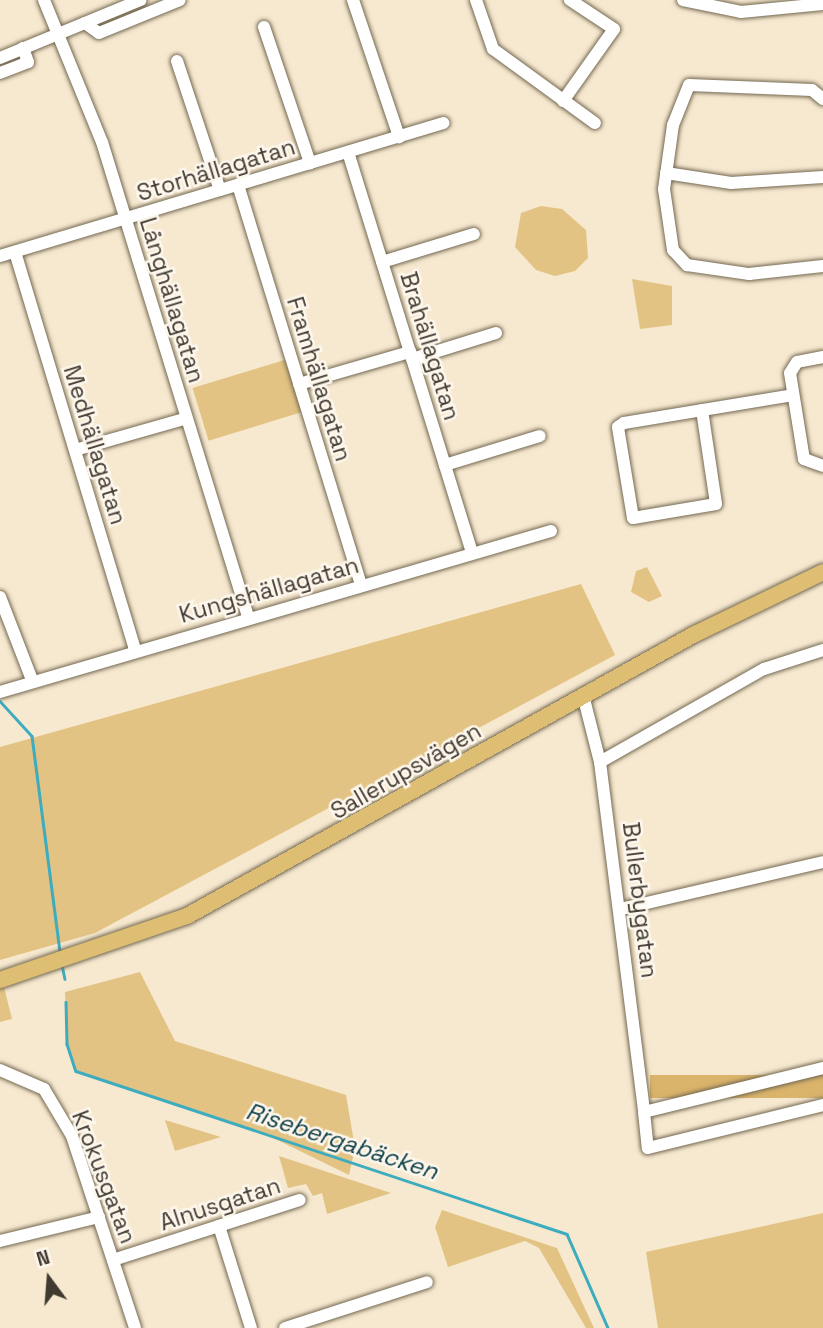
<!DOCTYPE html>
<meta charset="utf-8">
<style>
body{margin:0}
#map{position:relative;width:823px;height:1328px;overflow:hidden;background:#f7e9d0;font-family:"Space Grotesk",sans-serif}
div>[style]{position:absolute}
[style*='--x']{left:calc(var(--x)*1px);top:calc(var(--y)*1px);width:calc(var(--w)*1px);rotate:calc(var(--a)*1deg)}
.green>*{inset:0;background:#e3c384;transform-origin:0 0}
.forest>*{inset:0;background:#dab46b;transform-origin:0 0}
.stream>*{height:2.5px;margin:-1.25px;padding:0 1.25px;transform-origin:1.25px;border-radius:1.25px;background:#3dacbf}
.roads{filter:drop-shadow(0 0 2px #736851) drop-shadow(0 0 2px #736851)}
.minor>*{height:12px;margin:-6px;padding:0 6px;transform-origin:6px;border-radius:6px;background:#fff}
.major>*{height:16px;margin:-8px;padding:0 8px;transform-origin:8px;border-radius:8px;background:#ddbe73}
span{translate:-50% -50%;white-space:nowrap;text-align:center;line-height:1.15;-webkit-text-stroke:5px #fdf7ed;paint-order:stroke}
.street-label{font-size:23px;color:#403a30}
.water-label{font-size:24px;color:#11424a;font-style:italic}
.north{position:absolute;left:14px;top:1244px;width:70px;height:70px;-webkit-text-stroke:5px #fdf7ed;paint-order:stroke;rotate:344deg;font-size:19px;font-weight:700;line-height:28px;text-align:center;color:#403a30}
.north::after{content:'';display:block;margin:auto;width:24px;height:32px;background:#403a30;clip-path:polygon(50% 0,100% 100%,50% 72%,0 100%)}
</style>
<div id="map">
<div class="green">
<div style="clip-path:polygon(541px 206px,562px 209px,586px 230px,588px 258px,575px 271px,555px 276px,536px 270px,515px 247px,521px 213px)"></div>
<div style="clip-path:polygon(632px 279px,672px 286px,672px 325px,640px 329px)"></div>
<div style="left:291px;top:358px;width:55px;height:103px;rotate:73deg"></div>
<div style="clip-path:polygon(647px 567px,662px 596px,649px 602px,631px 592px,636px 571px)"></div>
<div style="clip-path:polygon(581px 584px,615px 655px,95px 933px,0 960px,0 747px)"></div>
<div style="clip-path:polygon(140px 972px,175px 1041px,346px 1095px,355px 1148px,349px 1175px,259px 1131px,76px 1071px,67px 1044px,65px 992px)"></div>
<div style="clip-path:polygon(4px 987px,12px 1019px,0 1022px,0 988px)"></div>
<div style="clip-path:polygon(165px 1120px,221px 1137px,175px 1151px)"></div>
<div style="clip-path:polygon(279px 1156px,391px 1193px,327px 1214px,322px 1193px,313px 1196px,306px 1184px,288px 1188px)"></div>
<div style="clip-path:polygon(442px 1210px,557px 1248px,594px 1328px,586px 1328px,539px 1248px,525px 1241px,448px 1267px,435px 1227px)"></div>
<div style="clip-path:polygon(823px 1213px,823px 1328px,658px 1328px,646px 1252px)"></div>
</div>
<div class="forest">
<div style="left:823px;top:1075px;width:23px;height:173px;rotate:90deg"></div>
</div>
<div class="stream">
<div style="--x:0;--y:701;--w:47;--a:47.6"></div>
<div style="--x:32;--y:736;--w:217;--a:82.6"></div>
<div style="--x:62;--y:965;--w:14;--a:78"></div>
<div style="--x:66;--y:1002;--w:42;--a:88.6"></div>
<div style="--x:67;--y:1044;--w:28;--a:72"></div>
<div style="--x:76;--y:1071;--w:517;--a:18.36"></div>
<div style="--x:567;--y:1234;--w:103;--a:66.4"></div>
</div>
<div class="roads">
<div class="minor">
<div style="--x:44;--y:0;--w:153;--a:67.8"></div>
<div style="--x:102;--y:142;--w:497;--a:72.9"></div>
<div style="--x:353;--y:0;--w:145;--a:71.4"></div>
<div style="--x:476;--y:0;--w:52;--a:70.9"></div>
<div style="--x:493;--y:49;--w:126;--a:36"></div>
<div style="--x:683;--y:0;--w:59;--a:11.7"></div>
<div style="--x:741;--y:12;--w:82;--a:-5.6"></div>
<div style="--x:85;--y:23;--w:17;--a:36"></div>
<div style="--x:99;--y:33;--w:87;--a:-22.2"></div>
<div style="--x:264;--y:27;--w:144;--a:71.3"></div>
<div style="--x:0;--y:58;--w:152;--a:-22.4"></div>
<div style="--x:177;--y:61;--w:136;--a:71.6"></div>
<div style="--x:0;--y:73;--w:30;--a:-21"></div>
<div style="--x:28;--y:62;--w:15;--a:-110"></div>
<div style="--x:823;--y:99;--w:14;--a:-141"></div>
<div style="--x:812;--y:90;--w:123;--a:-177.7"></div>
<div style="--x:689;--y:85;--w:43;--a:111.8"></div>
<div style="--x:673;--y:125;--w:65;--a:98"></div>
<div style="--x:664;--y:189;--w:62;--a:81.6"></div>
<div style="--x:673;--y:250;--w:21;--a:47"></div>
<div style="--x:687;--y:265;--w:63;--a:8.3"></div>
<div style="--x:749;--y:274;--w:74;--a:-6.2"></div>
<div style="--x:563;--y:101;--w:88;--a:-54.7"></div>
<div style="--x:614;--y:29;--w:53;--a:-146.6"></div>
<div style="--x:348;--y:152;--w:420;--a:72.8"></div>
<div style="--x:666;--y:173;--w:66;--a:8.7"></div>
<div style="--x:731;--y:183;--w:92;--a:-3.7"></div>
<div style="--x:238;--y:185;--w:418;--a:72.9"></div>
<div style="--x:15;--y:252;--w:416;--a:73.2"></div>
<div style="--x:0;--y:256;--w:463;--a:-16.7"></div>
<div style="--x:382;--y:262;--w:96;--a:-16.9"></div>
<div style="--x:823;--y:357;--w:26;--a:169"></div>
<div style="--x:797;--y:362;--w:13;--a:122"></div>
<div style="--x:790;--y:373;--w:87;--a:80.8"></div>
<div style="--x:804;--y:459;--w:20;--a:20"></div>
<div style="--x:412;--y:359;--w:88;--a:-17.2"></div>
<div style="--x:299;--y:384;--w:116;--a:-16.1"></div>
<div style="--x:702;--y:410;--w:95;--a:81.5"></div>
<div style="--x:716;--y:504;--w:84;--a:170.4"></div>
<div style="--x:633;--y:518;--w:92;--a:-99.4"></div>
<div style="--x:618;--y:427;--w:7;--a:-34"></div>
<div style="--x:624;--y:423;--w:171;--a:-9.4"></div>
<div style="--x:75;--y:450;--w:116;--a:-15.9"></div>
<div style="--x:445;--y:465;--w:99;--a:-17"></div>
<div style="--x:0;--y:597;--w:89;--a:68.9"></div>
<div style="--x:0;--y:692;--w:574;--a:-16.29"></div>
<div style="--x:583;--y:695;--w:69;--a:75.8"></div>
<div style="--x:600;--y:762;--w:353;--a:82.8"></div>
<div style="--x:644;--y:1112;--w:184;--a:-13.8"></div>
<div style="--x:600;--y:762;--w:189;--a:-29.6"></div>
<div style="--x:764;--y:669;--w:62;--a:-17.9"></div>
<div style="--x:621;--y:909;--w:207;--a:-13.1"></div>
<div style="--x:0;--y:1070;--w:48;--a:23.4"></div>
<div style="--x:44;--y:1089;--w:55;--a:59.2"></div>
<div style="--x:72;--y:1136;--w:202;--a:71.8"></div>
<div style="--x:644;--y:1112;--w:36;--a:84"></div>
<div style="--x:648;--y:1148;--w:180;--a:-13.8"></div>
<div style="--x:219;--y:1226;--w:107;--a:72.6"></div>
<div style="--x:0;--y:1241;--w:102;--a:-13.6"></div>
<div style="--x:113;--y:1260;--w:196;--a:-17.8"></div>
<div style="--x:285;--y:1328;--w:149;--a:-17.9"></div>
</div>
<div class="major">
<div style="--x:0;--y:980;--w:198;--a:-18.9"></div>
<div style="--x:187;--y:916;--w:581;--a:-29.04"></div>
<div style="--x:695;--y:634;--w:142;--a:-25.8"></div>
</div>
</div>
<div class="street-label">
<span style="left:216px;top:170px;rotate:-17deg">Storhällagatan</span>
<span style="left:172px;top:300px;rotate:73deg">Långhällagatan</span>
<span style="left:430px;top:346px;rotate:73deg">Brahällagatan</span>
<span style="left:319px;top:379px;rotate:73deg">Framhällagatan</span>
<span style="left:95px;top:445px;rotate:73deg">Medhällagatan</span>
<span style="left:269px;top:590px;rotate:-16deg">Kungshällagatan</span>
<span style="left:406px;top:771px;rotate:-30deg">Sallerupsvägen</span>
<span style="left:640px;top:900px;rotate:83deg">Bullerbygatan</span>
<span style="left:104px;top:1177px;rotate:69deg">Krokusgatan</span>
<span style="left:220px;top:1204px;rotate:-18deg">Alnusgatan</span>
</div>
<div class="water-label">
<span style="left:342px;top:1141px;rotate:18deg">Risebergabäcken</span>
</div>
<div class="north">N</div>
</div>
